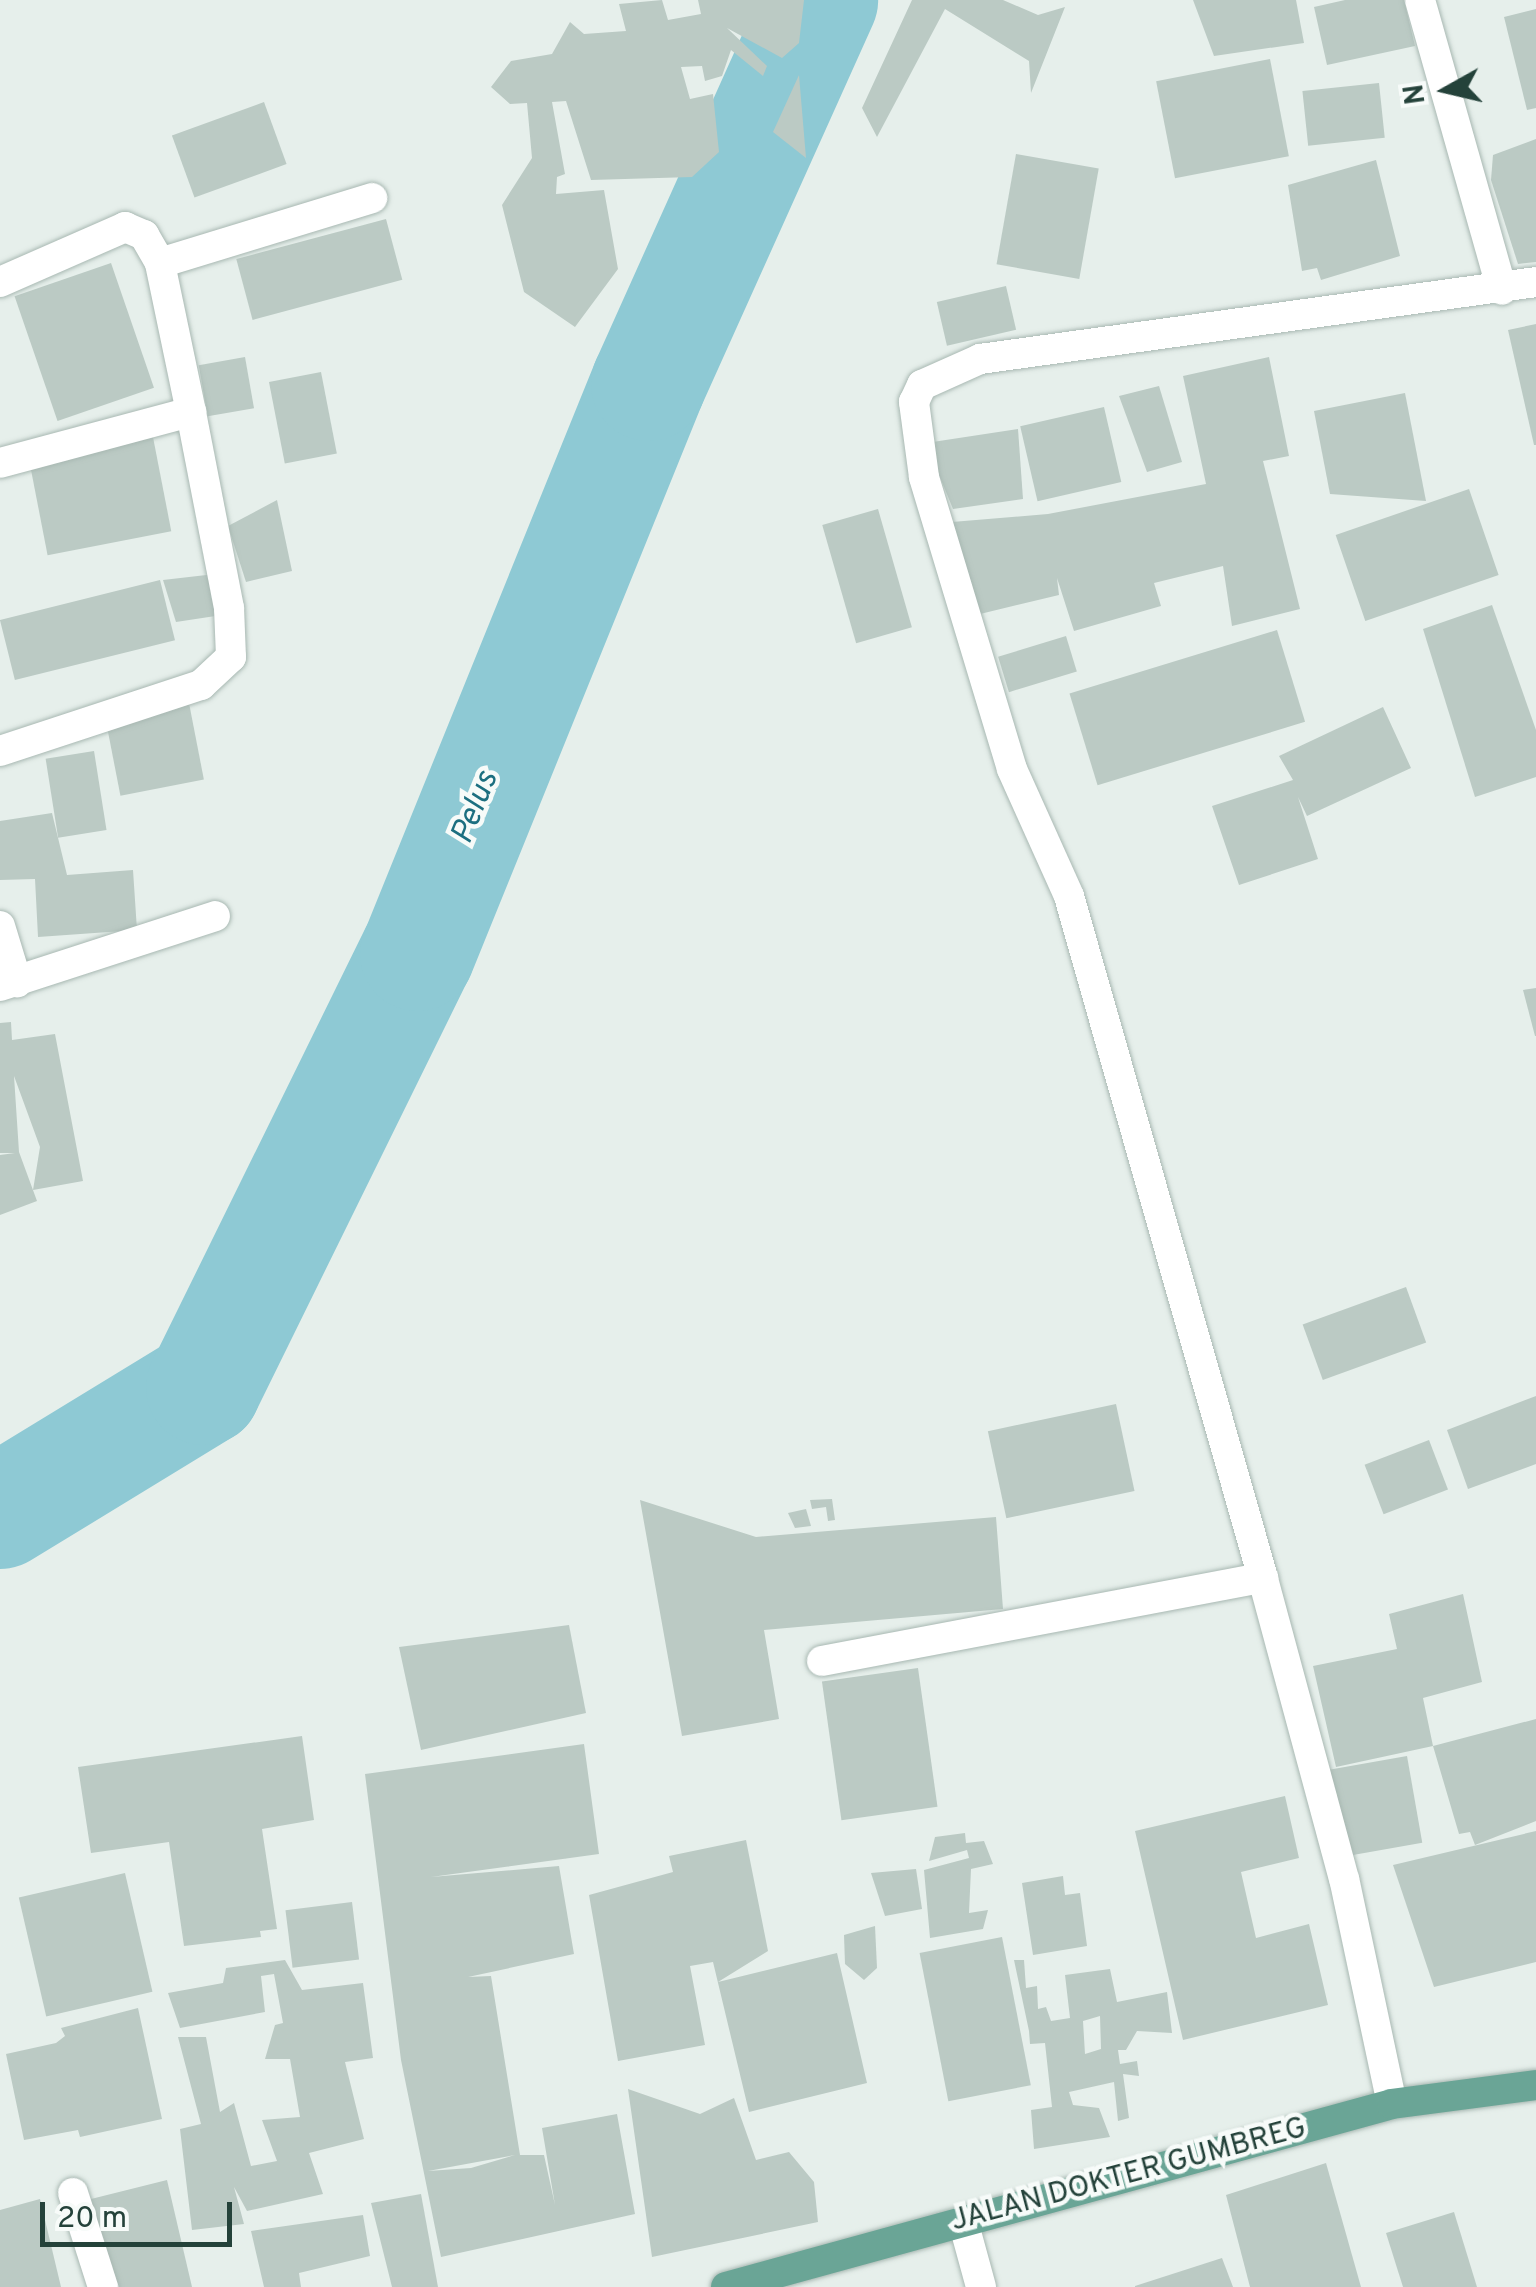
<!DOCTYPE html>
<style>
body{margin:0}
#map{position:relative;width:1536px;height:2287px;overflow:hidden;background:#e6efeb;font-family:Overpass,sans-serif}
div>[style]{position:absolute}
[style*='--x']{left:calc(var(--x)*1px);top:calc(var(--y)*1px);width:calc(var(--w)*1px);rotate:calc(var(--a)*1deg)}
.river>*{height:115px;margin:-57.5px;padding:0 57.5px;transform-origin:57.5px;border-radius:57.5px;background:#8ec9d4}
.building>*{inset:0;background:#bbcac4;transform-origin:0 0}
.roads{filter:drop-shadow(0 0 2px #a8b8b2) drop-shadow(0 0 2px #a8b8b2)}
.minor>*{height:30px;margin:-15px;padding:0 15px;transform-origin:15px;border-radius:15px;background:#fff}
.major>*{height:30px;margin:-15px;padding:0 15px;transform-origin:15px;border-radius:15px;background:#6aa596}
span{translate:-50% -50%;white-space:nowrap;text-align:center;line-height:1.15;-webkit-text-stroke:9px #f7fbf9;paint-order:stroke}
.street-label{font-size:30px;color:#24423a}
.water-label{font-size:32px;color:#1c6f80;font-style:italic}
.north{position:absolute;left:1396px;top:40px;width:100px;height:100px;-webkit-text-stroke:8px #f7fbf9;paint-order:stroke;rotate:262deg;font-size:28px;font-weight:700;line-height:40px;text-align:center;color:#24423a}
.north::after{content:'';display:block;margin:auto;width:35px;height:45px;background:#24423a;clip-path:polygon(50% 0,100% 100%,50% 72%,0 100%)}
.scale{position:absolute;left:40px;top:2202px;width:192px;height:45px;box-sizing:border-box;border:5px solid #24423a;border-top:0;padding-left:12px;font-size:30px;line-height:35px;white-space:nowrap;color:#24423a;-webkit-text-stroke:8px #f7fbf9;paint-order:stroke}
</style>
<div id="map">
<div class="river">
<div style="--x:0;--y:1511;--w:238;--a:-31.4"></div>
<div style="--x:203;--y:1387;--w:484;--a:-63.8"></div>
<div style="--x:417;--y:953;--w:615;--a:-67.94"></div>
<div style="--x:648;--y:383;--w:420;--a:-65.8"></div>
</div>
<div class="building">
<div style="clip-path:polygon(662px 0,668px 20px,701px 14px,698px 0,804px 0,799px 43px,782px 58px,727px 28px,767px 66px,763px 76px,731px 50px,722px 76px,705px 81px,702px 66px,681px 67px,690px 99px,713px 94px,719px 152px,692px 177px,591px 180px,566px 101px,552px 102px,565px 174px,557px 177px,556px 194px,604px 190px,618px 269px,575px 327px,524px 292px,502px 205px,532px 158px,527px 103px,510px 104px,491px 87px,511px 61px,552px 54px,570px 22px,584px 34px,626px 31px,619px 4px)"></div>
<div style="clip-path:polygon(912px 0,1003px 0,1038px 15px,1065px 7px,1031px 93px,1029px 61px,945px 9px,877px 137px,862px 108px)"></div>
<div style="clip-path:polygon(1193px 0,1296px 0,1304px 43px,1214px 56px)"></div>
<div style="clip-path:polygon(1345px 0,1404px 0,1415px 46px,1327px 65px,1314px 7px)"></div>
<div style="clip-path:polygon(1536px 9px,1536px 108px,1527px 110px,1504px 17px)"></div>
<div style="left:1270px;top:59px;width:99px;height:116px;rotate:79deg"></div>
<div style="clip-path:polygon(799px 75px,806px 158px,773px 132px)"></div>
<div style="left:1379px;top:83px;width:55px;height:77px;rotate:84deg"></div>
<div style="left:264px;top:102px;width:66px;height:98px;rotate:70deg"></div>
<div style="clip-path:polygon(1536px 139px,1536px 262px,1518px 264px,1491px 180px,1493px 155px)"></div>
<div style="left:1016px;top:154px;width:84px;height:112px;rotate:10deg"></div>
<div style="clip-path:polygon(1376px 160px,1400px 256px,1321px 280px,1317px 268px,1302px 271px,1288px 185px)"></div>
<div style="left:386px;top:219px;width:63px;height:155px;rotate:75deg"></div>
<div style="left:111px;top:263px;width:132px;height:102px;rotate:71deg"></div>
<div style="left:1006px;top:286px;width:45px;height:71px;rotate:77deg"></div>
<div style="clip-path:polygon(1536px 324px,1536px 445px,1534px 445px,1508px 330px)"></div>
<div style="left:245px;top:357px;width:52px;height:47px;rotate:80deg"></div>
<div style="clip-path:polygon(1269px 357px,1289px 456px,1263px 461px,1300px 609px,1232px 626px,1223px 566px,1154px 583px,1161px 606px,1074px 631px,1057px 578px,1059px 595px,980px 614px,952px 522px,1048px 514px,1206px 484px,1183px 376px)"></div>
<div style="left:321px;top:372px;width:83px;height:53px;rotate:79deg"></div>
<div style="clip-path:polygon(1159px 386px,1182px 462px,1147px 472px,1119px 396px)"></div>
<div style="clip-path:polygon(1405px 393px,1426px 501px,1330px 494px,1314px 411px)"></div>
<div style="left:1104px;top:407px;width:77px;height:86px;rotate:77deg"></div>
<div style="clip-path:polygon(1018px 429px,1023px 499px,953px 509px,926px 443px)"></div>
<div style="left:152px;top:432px;width:101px;height:126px;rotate:79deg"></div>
<div style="left:1469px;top:489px;width:91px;height:141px;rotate:71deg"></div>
<div style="clip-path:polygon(277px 500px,292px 571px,246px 582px,228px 526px)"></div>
<div style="left:878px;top:509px;width:123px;height:58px;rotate:74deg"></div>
<div style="clip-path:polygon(215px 574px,222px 615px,176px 622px,163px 580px)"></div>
<div style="left:160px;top:580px;width:62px;height:165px;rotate:76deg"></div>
<div style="clip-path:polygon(1492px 605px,1536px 730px,1536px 777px,1475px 797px,1423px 629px)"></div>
<div style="left:1277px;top:630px;width:96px;height:217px;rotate:73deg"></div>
<div style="left:1066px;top:636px;width:37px;height:71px;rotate:73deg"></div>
<div style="left:189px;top:703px;width:78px;height:85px;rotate:79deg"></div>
<div style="clip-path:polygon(1383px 707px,1411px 768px,1307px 816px,1298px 797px,1318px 859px,1239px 885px,1212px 806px,1293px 780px,1279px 756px)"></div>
<div style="left:94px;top:751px;width:80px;height:49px;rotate:81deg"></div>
<div style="clip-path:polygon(52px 813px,67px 875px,133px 870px,137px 930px,38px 937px,35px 879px,0 880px,0 821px)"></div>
<div style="clip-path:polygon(1536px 988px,1536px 1036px,1535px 1036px,1523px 990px)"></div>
<div style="clip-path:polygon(11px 1022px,12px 1040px,55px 1034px,83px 1181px,33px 1190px,40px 1147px,14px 1076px,19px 1152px,37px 1201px,0 1215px,0 1155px,15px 1153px,0 1153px,0 1023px)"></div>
<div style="left:1406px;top:1287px;width:59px;height:110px;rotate:70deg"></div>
<div style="clip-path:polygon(1536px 1396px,1536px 1464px,1468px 1489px,1447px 1430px)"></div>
<div style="left:1116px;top:1404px;width:89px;height:131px;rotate:78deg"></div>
<div style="left:1429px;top:1440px;width:53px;height:69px;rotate:69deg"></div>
<div style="clip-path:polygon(832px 1499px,835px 1520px,828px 1521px,826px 1507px,812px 1509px,810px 1500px)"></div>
<div style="clip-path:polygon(640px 1500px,756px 1537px,996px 1517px,1003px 1609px,764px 1630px,779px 1719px,682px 1736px)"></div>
<div style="clip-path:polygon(806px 1509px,811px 1526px,795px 1528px,788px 1513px)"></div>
<div style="clip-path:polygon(1463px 1594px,1482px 1682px,1423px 1698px,1433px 1746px,1336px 1767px,1313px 1666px,1397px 1649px,1389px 1614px)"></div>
<div style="clip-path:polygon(569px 1625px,586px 1713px,421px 1750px,399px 1647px)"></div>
<div style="left:918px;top:1668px;width:140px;height:97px;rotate:82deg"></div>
<div style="clip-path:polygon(1536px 1719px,1536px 1821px,1475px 1845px,1470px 1832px,1459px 1834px,1433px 1746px)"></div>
<div style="clip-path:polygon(302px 1736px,314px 1820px,262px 1829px,277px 1929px,260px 1931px,261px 1937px,184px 1946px,169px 1842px,91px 1853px,78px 1767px)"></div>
<div style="clip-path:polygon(evenodd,584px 1744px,599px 1854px,431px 1877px,559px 1866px,574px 1954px,468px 1977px,491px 1976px,520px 2155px,544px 2155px,555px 2205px,542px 2128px,617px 2114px,635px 2214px,441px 2257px,401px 2060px,365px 1774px,584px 1744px,515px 2155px,471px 2168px,428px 2171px,515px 2155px)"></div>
<div style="left:1407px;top:1756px;width:88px;height:79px;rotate:80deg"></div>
<div style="clip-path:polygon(1285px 1796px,1299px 1858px,1241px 1872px,1256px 1938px,1309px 1924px,1328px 2005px,1183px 2040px,1135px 1831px)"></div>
<div style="clip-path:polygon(1536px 1831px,1536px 1962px,1434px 1987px,1393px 1865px)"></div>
<div style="clip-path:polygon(965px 1833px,966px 1843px,984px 1841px,993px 1864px,971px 1869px,969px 1913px,988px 1910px,983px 1929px,930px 1938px,924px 1870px,969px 1858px,967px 1850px,929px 1861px,935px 1837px)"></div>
<div style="clip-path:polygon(746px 1840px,768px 1951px,718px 1982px,837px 1953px,867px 2083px,749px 2112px,713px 1962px,690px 1966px,705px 2045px,618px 2061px,589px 1895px,673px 1872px,669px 1856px)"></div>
<div style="clip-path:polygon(916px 1869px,922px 1909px,885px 1916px,871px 1873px)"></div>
<div style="left:125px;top:1873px;width:122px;height:109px;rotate:77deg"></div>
<div style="clip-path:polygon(1063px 1876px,1065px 1895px,1080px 1893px,1087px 1946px,1033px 1955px,1022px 1883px)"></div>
<div style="left:352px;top:1902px;width:58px;height:67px;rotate:83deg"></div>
<div style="clip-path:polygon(875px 1926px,877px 1968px,864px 1980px,845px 1964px,844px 1935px)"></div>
<div style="left:1002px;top:1937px;width:151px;height:84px;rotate:79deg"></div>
<div style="clip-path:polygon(285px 1960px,302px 1990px,363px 1983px,373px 2058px,345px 2062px,364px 2139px,309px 2153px,323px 2194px,247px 2211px,234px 2187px,244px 2224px,192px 2230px,180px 2129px,201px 2124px,178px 2037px,206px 2037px,220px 2112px,234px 2103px,251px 2166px,277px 2161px,262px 2120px,300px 2117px,290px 2059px,265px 2059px,275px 2025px,283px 2023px,274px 1974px,261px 1976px,265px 2012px,180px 2028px,168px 1993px,223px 1983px,226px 1968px)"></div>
<div style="clip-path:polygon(evenodd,1014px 1960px,1024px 1960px,1026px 1988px,1037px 1986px,1038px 2009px,1046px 2007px,1051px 2021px,1070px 2018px,1065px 1975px,1110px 1969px,1117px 2002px,1167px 1992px,1172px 2033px,1137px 2031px,1126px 2050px,1118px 2050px,1120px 2064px,1137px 2061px,1139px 2076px,1123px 2074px,1129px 2118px,1118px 2121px,1114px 2082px,1069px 2092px,1073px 2105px,1099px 2108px,1110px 2137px,1034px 2149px,1031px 2110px,1052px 2107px,1045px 2043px,1030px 2044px,1029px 2031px,1044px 2024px,1029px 2031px,1014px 1960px,1100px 2016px,1101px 2049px,1085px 2054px,1083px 2021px,1100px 2016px)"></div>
<div style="clip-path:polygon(138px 2008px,162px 2119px,80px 2137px,78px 2130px,24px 2140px,6px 2054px,56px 2043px,65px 2036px,61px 2028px)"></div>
<div style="clip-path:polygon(628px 2089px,700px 2114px,734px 2098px,756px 2160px,789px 2152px,814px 2182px,818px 2222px,652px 2257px)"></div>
<div style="clip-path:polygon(1326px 2163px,1361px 2287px,1250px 2287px,1226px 2195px)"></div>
<div style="clip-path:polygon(167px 2180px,192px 2287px,111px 2287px,91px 2199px)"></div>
<div style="clip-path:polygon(421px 2194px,438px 2287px,392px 2287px,371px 2203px)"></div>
<div style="clip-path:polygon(40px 2199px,61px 2287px,0 2287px,0 2210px)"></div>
<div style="clip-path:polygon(1454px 2212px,1477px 2287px,1403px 2287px,1386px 2233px)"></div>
<div style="clip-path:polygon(363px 2215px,370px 2256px,299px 2273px,301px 2287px,264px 2287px,251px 2231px)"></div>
<div style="clip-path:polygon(1222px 2258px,1233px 2287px,1135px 2287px,1135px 2286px)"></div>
</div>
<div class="roads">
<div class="minor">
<div style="--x:1420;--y:0;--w:301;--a:74.2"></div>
<div style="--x:0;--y:282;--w:137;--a:-23.7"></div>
<div style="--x:125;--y:227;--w:21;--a:23"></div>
<div style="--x:144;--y:235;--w:32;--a:60"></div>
<div style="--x:0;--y:463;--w:198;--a:-15"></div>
<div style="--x:191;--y:412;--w:152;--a:-101.8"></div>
<div style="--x:160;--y:263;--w:222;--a:-17"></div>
<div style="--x:0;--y:751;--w:212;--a:-18.2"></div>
<div style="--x:201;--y:685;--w:41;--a:-43"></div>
<div style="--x:231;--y:657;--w:49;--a:-92.3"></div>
<div style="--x:229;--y:608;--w:200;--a:-101"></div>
<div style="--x:0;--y:926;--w:59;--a:73.1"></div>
<div style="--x:0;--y:986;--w:226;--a:-18"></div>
<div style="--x:822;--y:1661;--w:449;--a:-10.7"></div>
<div style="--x:1392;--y:2104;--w:230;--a:-102"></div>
<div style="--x:1344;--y:1879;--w:312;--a:-105.1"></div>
<div style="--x:1263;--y:1578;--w:709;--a:-105.88"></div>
<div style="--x:1069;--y:896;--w:139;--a:-114.2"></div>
<div style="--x:1012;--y:769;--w:305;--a:-106.8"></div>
<div style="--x:924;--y:477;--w:76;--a:-97.6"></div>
<div style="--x:914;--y:402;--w:19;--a:-65"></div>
<div style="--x:922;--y:385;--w:64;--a:-24.1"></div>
<div style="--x:980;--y:359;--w:561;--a:-7.88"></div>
<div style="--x:73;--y:2193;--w:99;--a:72.3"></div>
<div style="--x:963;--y:2221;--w:68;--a:74.7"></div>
</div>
<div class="major">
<div style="--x:726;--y:2287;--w:691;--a:-15.36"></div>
<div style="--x:1392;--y:2104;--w:145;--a:-7.5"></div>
</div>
</div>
<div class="street-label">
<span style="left:1129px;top:2176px;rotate:-15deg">JALAN DOKTER GUMBREG</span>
</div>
<div class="water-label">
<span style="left:476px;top:808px;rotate:-68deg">Pelus</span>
</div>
<div class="north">N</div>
<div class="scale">20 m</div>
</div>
